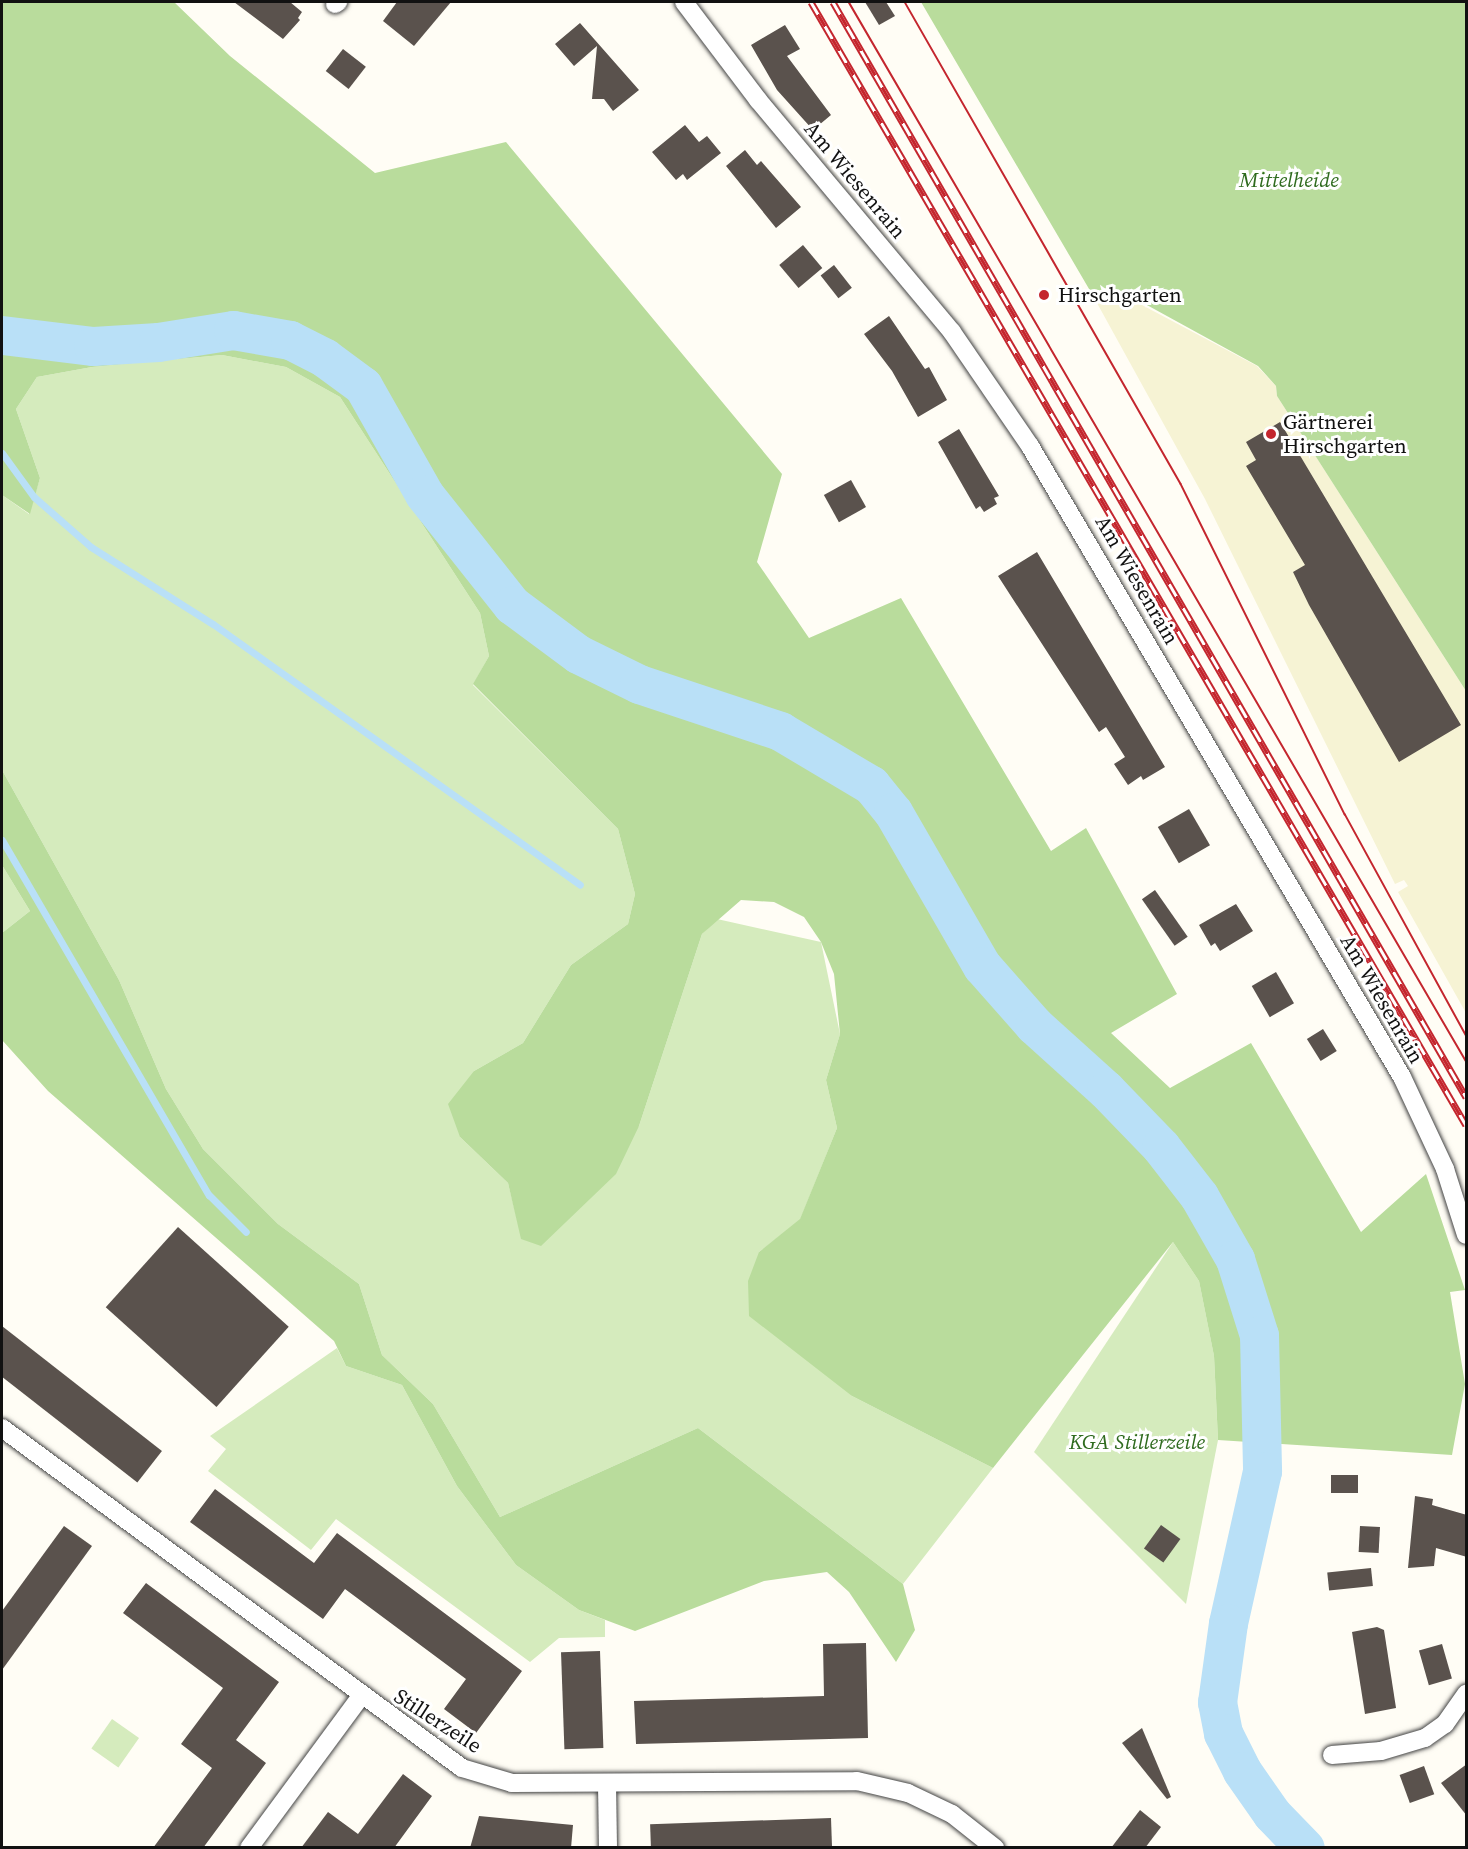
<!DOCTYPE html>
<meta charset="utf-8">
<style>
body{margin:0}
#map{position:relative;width:1468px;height:1849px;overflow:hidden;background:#fffdf5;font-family:"Source Serif 4",serif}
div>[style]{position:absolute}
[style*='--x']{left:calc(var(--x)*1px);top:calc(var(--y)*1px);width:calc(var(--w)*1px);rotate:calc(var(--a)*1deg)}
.farmland>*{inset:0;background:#f6f3d4}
.green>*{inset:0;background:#d5ebbd;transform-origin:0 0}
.forest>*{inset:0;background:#b9dc9c}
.stream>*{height:7px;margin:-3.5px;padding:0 3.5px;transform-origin:3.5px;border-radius:3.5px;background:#b9e0f7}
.river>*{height:39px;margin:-19.5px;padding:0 19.5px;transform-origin:19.5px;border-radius:19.5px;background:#b9e0f7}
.building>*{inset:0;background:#5a524d;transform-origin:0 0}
.roads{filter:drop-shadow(0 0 2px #444) drop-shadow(0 0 2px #444)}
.street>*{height:18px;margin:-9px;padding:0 9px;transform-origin:9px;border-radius:9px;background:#fff}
.tram>*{height:1.5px;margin:-0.75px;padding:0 0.75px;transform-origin:0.75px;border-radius:0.75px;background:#c4262e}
.rail>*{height:7px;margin-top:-3.5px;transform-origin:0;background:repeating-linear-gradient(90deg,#fff 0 14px,#c4262e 0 28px);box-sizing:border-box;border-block:2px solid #c4262e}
.dots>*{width:16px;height:16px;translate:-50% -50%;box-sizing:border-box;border:3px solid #fff;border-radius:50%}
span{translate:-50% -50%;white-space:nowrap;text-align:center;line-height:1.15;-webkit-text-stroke:6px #fff;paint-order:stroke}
.street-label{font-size:21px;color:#111}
.park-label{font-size:21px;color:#2f6b1f;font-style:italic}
.poi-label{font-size:21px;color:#111}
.left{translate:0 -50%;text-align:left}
.frame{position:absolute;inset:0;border:3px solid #111;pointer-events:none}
</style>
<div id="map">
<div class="farmland">
<div style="clip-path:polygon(1108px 287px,1257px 366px,1276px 386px,1277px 396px,1466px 691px,1466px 1013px,1398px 892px,1408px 886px,1404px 880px,1395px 884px,1205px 499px,1092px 294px)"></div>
</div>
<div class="green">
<div style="clip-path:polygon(222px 355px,286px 367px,340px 397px,480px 613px,489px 656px,473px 685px,618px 829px,635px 894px,628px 924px,571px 965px,523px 1043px,474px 1071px,460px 1137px,508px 1183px,522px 1239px,639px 1126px,702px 934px,717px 919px,821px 942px,840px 1034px,826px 1080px,837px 1128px,800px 1220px,759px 1252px,852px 1396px,993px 1468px,903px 1584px,698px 1428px,500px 1517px,433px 1404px,382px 1355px,359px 1284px,278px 1224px,203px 1149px,166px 1089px,119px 980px,2px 770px,2px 495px,29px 514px,40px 478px,16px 409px,37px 377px,92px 367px)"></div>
<div style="clip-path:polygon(2px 865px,30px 911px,2px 933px)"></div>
<div style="clip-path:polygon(1173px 1242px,1199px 1281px,1214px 1356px,1218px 1440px,1186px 1604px,1034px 1452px)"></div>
<div style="clip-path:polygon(337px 1348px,346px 1366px,402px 1385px,457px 1486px,516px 1565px,579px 1610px,605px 1620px,605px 1637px,559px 1638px,530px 1662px,336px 1519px,311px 1550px,208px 1471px,226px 1449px,210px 1436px)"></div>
<div style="left:112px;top:1719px;width:33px;height:36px;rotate:35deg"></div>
</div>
<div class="forest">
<div style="clip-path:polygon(2px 2px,174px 2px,230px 56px,375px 173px,506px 142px,782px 474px,757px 562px,809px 638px,901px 598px,1051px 851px,1086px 828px,1177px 994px,1111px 1033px,1170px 1088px,1251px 1043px,1361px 1232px,1426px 1174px,1465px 1290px,1450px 1292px,1465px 1384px,1452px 1455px,1218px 1440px,1214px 1356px,1199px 1281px,1173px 1242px,993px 1468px,852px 1396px,749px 1316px,748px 1281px,759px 1252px,800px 1219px,837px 1128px,826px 1080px,840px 1034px,834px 974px,821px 942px,804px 917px,774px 902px,741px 900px,702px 934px,639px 1126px,616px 1174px,541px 1246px,521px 1239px,508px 1183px,460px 1137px,448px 1104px,474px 1071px,523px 1043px,571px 965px,628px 924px,635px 894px,618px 829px,473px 684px,489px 656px,480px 613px,340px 397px,286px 367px,222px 355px,92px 367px,37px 377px,16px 409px,40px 478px,30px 514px,2px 495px)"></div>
<div style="clip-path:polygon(921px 2px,1466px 2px,1466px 691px,1277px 396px,1276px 386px,1258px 366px,1125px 293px,1108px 287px,1092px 294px)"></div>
<div style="clip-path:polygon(2px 770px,119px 980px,166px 1089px,203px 1149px,278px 1224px,359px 1284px,382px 1355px,433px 1404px,500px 1517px,698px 1428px,903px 1584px,915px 1630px,896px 1662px,849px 1592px,827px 1572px,764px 1581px,635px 1631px,579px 1610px,516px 1565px,457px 1486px,402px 1385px,346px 1366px,334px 1341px,48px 1091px,2px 1040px,2px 933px,30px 911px,2px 865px)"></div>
</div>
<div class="stream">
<div style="--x:2;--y:453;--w:54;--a:54"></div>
<div style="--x:34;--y:497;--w:76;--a:41.3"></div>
<div style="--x:91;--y:547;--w:144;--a:32.3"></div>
<div style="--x:213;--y:624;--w:450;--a:35.4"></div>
<div style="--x:2;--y:840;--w:411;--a:59.8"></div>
<div style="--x:209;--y:1195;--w:52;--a:45"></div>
</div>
<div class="river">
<div style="--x:2;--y:335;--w:92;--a:6.9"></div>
<div style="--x:93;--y:346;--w:65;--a:-3.5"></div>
<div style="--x:158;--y:342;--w:76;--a:-9.1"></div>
<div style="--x:233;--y:330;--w:58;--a:10"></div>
<div style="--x:290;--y:340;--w:39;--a:27"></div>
<div style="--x:325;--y:358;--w:47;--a:36.4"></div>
<div style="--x:363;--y:386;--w:124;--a:60.5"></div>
<div style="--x:424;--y:494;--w:142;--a:51.6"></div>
<div style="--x:512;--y:605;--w:82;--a:36.6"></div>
<div style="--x:578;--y:654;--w:68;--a:26.2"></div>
<div style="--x:639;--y:684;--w:149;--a:18.4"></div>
<div style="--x:780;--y:731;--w:106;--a:30.7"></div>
<div style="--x:871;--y:785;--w:35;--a:51"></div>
<div style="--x:893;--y:812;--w:178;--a:60"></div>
<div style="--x:982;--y:966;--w:79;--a:48.6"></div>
<div style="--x:1034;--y:1025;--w:97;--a:42.1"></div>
<div style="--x:1106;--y:1090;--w:79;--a:46"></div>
<div style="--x:1161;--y:1147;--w:62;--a:52.2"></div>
<div style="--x:1199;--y:1196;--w:73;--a:60.3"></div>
<div style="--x:1235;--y:1259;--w:80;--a:72.5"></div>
<div style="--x:1259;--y:1335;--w:136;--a:88.7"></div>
<div style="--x:1262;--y:1471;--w:156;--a:102.6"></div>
<div style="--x:1228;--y:1623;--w:80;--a:97.9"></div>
<div style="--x:1217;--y:1702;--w:32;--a:79"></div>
<div style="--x:1223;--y:1733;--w:42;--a:63.4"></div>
<div style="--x:1242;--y:1771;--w:52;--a:55.1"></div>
<div style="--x:1272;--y:1814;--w:47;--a:45.9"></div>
</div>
<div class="building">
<div style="clip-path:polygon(234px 2px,290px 2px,302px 12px,298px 18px,300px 20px,283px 39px)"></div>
<div style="clip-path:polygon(397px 2px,451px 2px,414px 46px,383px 21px)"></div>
<div style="clip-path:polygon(865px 2px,886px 2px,895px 16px,879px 25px)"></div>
<div style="clip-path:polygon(580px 23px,639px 90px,613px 111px,604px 99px,592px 99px,597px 46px,574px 66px,555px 44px)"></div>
<div style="clip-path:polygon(785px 25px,800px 49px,787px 56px,831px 115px,813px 130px,777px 90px,751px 45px)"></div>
<div style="left:343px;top:49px;width:29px;height:28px;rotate:38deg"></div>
<div style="clip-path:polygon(685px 125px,699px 142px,707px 136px,721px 153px,687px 180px,683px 174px,676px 180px,652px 152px)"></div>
<div style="clip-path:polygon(745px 150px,757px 165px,761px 161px,801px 207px,776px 228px,726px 166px)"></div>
<div style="left:803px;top:245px;width:30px;height:31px;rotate:50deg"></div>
<div style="left:834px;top:265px;width:29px;height:17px;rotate:52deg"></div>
<div style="clip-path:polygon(889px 316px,925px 369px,929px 367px,947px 400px,918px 417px,892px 371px,864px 334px)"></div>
<div style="clip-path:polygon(1280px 422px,1461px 725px,1399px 762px,1309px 605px,1293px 572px,1305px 565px,1246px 466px,1256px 460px,1246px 442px)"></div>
<div style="clip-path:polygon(959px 429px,999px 496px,994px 498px,997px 504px,984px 512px,980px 506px,976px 509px,938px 442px)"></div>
<div style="left:851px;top:480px;width:31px;height:31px;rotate:61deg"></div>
<div style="clip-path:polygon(1037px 552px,1165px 767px,1143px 780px,1141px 776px,1128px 785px,1114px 764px,1125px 757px,1106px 727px,1099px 732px,998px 576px)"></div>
<div style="left:1189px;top:809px;width:42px;height:36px;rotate:60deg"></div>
<div style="left:1155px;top:890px;width:57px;height:16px;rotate:55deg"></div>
<div style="clip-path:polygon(1236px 904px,1253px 931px,1220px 951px,1215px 943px,1211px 946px,1199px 925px)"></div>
<div style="left:1276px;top:972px;width:36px;height:28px;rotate:60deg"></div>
<div style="left:1323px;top:1029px;width:26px;height:19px;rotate:58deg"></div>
<div style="left:178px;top:1227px;width:149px;height:108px;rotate:42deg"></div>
<div style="left:2px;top:1326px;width:203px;height:40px;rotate:38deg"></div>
<div style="left:1331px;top:1475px;width:27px;height:18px"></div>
<div style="clip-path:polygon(215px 1489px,314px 1563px,337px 1533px,522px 1671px,476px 1733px,444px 1709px,466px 1679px,345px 1589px,323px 1619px,190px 1522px)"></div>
<div style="clip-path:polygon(1415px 1496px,1433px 1499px,1432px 1505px,1467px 1515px,1467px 1557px,1436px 1548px,1434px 1566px,1408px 1568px)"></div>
<div style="left:1161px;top:1525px;width:24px;height:29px;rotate:36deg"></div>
<div style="clip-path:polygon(64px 1526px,92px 1546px,2px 1670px,2px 1611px)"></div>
<div style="left:1360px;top:1526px;width:20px;height:26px;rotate:3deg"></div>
<div style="left:1371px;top:1568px;width:18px;height:44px;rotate:84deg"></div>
<div style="clip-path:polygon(146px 1583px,279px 1682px,236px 1740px,266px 1763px,203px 1848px,153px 1848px,212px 1768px,181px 1744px,223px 1688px,123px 1613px)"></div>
<div style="clip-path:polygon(1377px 1627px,1384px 1630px,1396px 1708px,1365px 1714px,1352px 1632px)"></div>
<div style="clip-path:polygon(866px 1643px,868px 1738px,636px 1744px,634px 1701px,824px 1696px,823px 1644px)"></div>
<div style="left:1442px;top:1644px;width:36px;height:24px;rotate:74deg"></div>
<div style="left:600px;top:1651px;width:97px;height:39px;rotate:88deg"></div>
<div style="clip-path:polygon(1142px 1728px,1171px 1797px,1167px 1799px,1122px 1743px)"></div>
<div style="clip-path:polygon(1467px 1764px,1467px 1816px,1441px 1783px)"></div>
<div style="left:1424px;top:1766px;width:30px;height:26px;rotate:70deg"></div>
<div style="clip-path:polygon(403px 1774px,432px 1796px,394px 1848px,301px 1848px,328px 1812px,358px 1834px)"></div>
<div style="clip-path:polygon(1140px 1810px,1161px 1827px,1145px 1848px,1111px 1848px)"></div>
<div style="clip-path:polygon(479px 1816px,573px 1825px,571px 1848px,470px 1848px)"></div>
<div style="left:831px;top:1818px;width:30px;height:181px;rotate:88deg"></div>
</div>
<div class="roads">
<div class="street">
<div style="--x:684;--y:2;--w:123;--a:52.9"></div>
<div style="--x:758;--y:100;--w:302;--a:50.1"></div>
<div style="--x:952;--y:332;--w:138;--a:55.6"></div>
<div style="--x:1030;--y:446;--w:732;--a:59.48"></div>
<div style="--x:1402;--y:1077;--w:102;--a:64.9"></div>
<div style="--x:1445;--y:1169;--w:69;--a:72.3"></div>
<div style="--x:335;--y:4;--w:4;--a:-34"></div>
<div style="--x:2;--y:1428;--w:572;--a:36.47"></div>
<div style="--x:462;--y:1768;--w:52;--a:16.7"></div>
<div style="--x:512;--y:1783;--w:345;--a:-0.3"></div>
<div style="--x:857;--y:1781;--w:52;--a:13.2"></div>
<div style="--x:908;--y:1793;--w:49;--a:25.5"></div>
<div style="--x:952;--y:1814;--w:55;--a:38.3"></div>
<div style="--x:1332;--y:1755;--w:49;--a:-4.7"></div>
<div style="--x:1381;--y:1751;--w:46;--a:-16.5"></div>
<div style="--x:1425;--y:1738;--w:24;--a:-35"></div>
<div style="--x:1445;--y:1724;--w:37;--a:-55"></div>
<div style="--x:607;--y:1784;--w:64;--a:89.1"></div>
<div style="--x:249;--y:1848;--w:189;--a:-53.6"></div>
</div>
</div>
<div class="tram">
<div style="--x:849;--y:2;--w:1226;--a:59.77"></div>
<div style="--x:905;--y:2;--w:555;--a:60.2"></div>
<div style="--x:1181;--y:484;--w:369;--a:63.6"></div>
<div style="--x:1345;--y:814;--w:252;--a:61.3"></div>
</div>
<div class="rail">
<div style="--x:811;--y:2;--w:1300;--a:59.75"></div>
<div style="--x:833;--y:2;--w:1265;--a:59.97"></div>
</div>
<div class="dots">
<div style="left:1044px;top:295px;background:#c4262e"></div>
<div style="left:1271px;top:434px;background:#c4262e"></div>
</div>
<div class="street-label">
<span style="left:855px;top:180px;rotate:50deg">Am Wiesenrain</span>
<span style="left:1137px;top:580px;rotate:60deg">Am Wiesenrain</span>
<span style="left:1382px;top:999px;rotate:60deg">Am Wiesenrain</span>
<span style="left:438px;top:1721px;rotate:33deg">Stillerzeile</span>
</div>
<div class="park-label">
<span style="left:1289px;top:180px">Mittelheide</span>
<span style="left:1137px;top:1442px">KGA Stillerzeile</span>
</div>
<div class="poi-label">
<span class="left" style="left:1058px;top:295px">Hirschgarten</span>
<span class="left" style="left:1283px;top:434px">Gärtnerei<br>Hirschgarten</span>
</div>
<div class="frame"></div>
</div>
